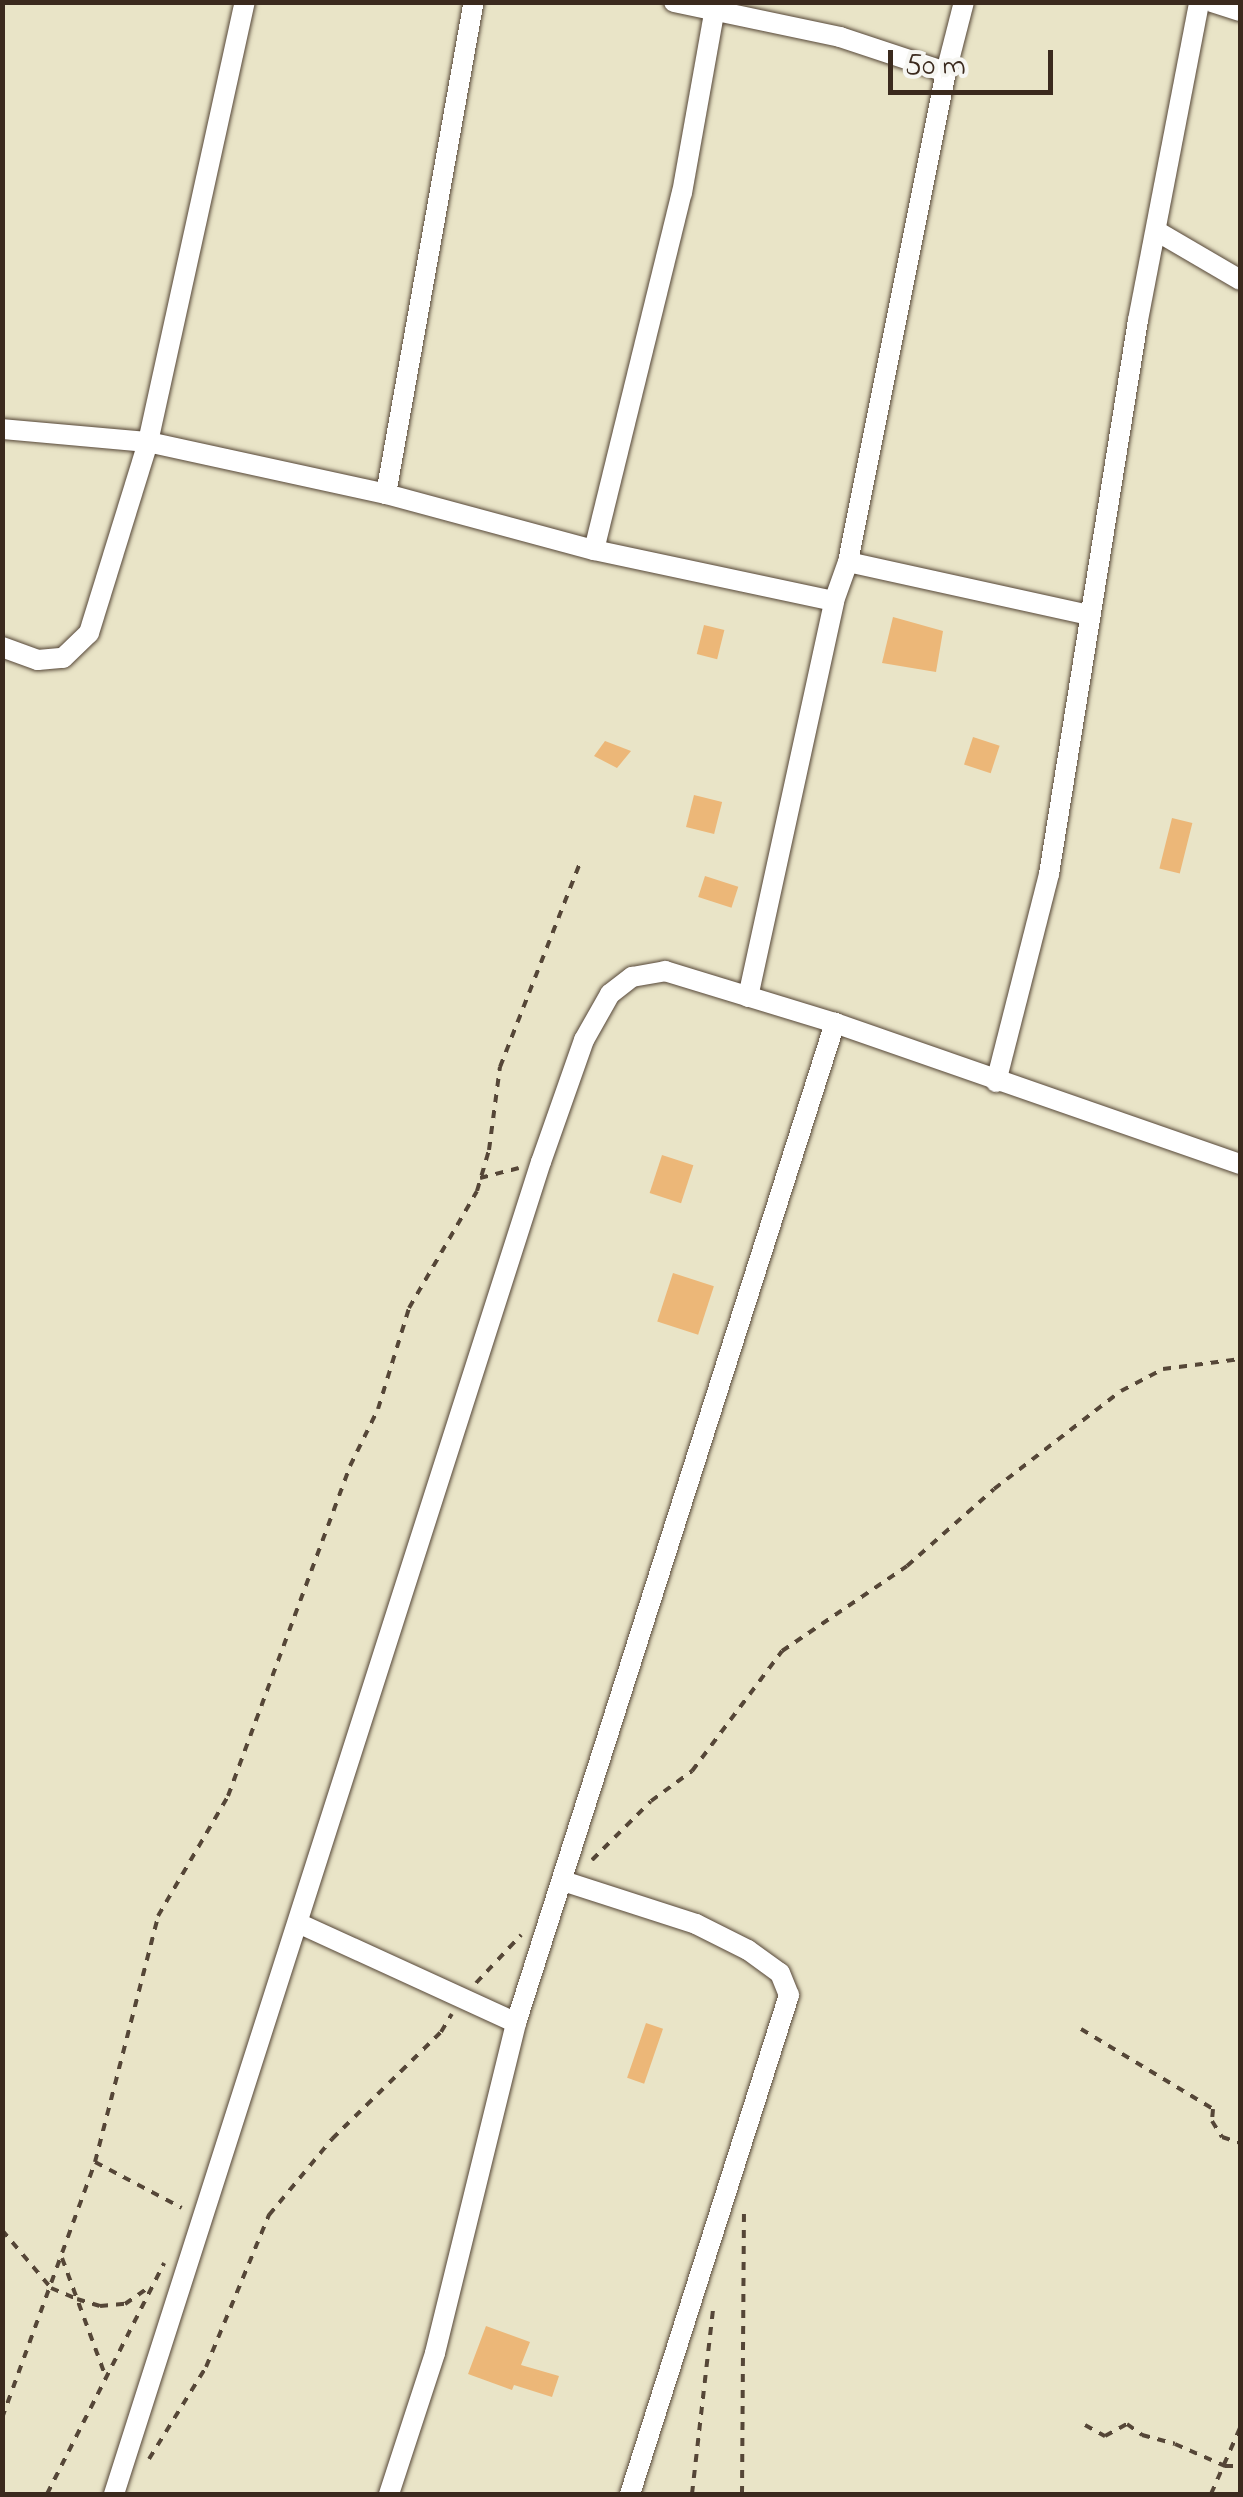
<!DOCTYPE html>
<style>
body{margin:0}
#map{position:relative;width:1243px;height:2497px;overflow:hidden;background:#e9e4c7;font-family:"Indie Flower",sans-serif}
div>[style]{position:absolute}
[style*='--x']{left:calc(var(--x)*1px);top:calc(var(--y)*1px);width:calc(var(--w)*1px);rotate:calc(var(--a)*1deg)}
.building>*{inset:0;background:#ecb778;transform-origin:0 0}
.path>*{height:4px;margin-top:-2px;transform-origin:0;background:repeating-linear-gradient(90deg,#554637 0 8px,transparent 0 16px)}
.roads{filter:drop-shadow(0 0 2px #554637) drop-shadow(0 0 2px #554637)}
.street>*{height:20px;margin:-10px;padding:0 10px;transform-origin:10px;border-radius:10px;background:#fff}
span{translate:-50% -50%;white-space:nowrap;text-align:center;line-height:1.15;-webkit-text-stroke:9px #f6f6f2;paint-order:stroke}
.frame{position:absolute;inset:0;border:5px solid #3b2a1e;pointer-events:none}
.scale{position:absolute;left:888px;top:50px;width:165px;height:45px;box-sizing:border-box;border:5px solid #3b2a1e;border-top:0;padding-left:12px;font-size:30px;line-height:35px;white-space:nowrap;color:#3b2a1e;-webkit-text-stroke:8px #f6f6f2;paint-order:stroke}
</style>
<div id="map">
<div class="building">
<div style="clip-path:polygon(893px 617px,943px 631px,936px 672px,882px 663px)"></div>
<div style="left:704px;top:625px;width:21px;height:30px;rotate:14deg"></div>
<div style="left:973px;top:737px;width:28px;height:29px;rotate:18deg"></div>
<div style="clip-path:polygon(605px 741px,631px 751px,617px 768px,594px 756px)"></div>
<div style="left:694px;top:795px;width:29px;height:33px;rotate:14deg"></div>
<div style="left:1172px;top:818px;width:21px;height:52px;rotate:14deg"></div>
<div style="left:705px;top:876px;width:35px;height:22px;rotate:18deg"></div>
<div style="left:662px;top:1155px;width:33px;height:40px;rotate:18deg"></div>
<div style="left:673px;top:1273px;width:43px;height:51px;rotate:18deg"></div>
<div style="left:646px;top:2023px;width:18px;height:58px;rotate:19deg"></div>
<div style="clip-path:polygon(486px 2326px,530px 2342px,521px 2365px,559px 2376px,552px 2397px,514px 2385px,512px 2390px,468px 2374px)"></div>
</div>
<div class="path">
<div style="--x:480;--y:1178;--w:40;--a:-14.4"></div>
<div style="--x:592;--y:1860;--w:83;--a:-45"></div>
<div style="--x:651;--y:1801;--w:51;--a:-36.2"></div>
<div style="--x:692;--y:1771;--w:150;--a:-53.1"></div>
<div style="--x:782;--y:1651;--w:151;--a:-34.2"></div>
<div style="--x:907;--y:1566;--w:116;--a:-41.5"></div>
<div style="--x:994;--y:1489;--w:160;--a:-37.7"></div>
<div style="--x:1121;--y:1391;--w:47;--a:-27.6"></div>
<div style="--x:1163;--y:1369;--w:78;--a:-7.4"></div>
<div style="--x:476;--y:1983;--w:66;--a:-46.8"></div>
<div style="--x:1081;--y:2029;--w:154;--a:31.2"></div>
<div style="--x:1213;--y:2109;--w:12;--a:95"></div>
<div style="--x:1212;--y:2121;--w:19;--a:58"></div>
<div style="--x:1222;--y:2137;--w:19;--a:18"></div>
<div style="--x:95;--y:2162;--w:254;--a:-75.6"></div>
<div style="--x:158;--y:1916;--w:139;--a:-59.7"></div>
<div style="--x:228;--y:1796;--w:352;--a:-69.7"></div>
<div style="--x:350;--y:1466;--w:64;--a:-63.8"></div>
<div style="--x:378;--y:1409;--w:106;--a:-72.9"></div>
<div style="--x:409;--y:1308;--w:135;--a:-59.8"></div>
<div style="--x:477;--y:1191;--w:43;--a:-73.7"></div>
<div style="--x:489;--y:1150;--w:84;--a:-82.5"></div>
<div style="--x:500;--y:1067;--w:217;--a:-68.6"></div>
<div style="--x:2;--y:2230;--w:76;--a:49.8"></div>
<div style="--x:51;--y:2288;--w:28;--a:23"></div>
<div style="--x:77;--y:2299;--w:24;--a:17"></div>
<div style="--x:100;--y:2306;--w:25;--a:-5"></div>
<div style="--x:125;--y:2304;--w:29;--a:-35"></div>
<div style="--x:62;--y:2258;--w:125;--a:69.8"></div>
<div style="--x:2;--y:2418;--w:272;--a:-70"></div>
<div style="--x:95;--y:2162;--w:98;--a:27.9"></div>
<div style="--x:1085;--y:2425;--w:23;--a:29"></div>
<div style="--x:1105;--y:2436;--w:25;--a:-29"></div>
<div style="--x:1127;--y:2424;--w:19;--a:36"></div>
<div style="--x:1142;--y:2435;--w:34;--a:15"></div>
<div style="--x:1175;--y:2444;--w:55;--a:23.7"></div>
<div style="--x:1225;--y:2466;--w:15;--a:0"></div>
<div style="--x:149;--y:2459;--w:108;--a:-58.2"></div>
<div style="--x:206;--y:2367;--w:165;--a:-67.5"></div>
<div style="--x:269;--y:2215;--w:99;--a:-50.3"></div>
<div style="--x:332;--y:2139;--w:153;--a:-44.5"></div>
<div style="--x:441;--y:2032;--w:21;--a:-59"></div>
<div style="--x:47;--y:2494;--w:259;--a:-63.1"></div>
<div style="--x:692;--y:2494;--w:185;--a:-83.5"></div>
<div style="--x:742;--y:2494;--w:285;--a:-89.6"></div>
<div style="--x:1211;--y:2494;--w:72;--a:-66.3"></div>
</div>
<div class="roads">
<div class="street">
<div style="--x:674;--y:2;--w:170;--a:11.9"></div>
<div style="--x:840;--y:37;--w:112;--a:18.3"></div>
<div style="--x:1212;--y:2;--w:29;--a:18"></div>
<div style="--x:1158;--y:232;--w:95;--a:30.3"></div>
<div style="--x:2;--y:429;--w:147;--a:5.1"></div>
<div style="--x:148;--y:442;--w:244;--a:12.3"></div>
<div style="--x:386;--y:494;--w:215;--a:15.1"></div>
<div style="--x:594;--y:550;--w:245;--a:12"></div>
<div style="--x:386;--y:494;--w:500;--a:-79.9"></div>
<div style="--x:594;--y:550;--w:368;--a:-76.2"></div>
<div style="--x:682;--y:193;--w:194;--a:-79.9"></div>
<div style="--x:848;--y:562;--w:248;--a:12.4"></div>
<div style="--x:2;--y:647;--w:38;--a:20"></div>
<div style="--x:38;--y:660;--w:25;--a:-5"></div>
<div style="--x:63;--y:658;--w:36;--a:-44"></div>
<div style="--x:89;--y:633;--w:200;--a:-72.8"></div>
<div style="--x:148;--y:442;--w:451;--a:-77.6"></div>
<div style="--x:748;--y:997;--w:405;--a:-77.7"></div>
<div style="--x:834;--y:601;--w:41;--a:-70.3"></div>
<div style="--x:848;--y:562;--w:500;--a:-78.7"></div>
<div style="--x:946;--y:72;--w:72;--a:-75.6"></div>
<div style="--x:996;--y:1082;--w:215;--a:-75.7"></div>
<div style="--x:1049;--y:874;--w:561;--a:-80.87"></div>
<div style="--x:1138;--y:320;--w:324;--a:-79.1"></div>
<div style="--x:563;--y:1881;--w:140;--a:17.9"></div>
<div style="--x:696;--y:1924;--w:58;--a:26.6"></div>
<div style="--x:748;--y:1950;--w:39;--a:36"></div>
<div style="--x:780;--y:1973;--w:24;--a:68"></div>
<div style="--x:789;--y:1995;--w:524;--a:107.67"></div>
<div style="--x:298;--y:1923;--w:240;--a:24.6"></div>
<div style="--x:114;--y:2494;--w:1399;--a:-72.23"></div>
<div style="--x:541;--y:1162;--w:129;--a:-70.6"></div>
<div style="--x:584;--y:1040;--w:53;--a:-60.5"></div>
<div style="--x:610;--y:994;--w:28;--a:-38"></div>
<div style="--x:632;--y:977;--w:34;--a:-10"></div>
<div style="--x:665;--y:971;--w:178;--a:17"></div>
<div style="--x:835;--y:1023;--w:429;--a:19.2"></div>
<div style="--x:389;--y:2494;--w:148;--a:-71.9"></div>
<div style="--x:435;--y:2353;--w:340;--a:-76.2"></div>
<div style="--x:516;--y:2023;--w:1050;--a:-72.31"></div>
</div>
</div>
<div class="frame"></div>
<div class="scale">50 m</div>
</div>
